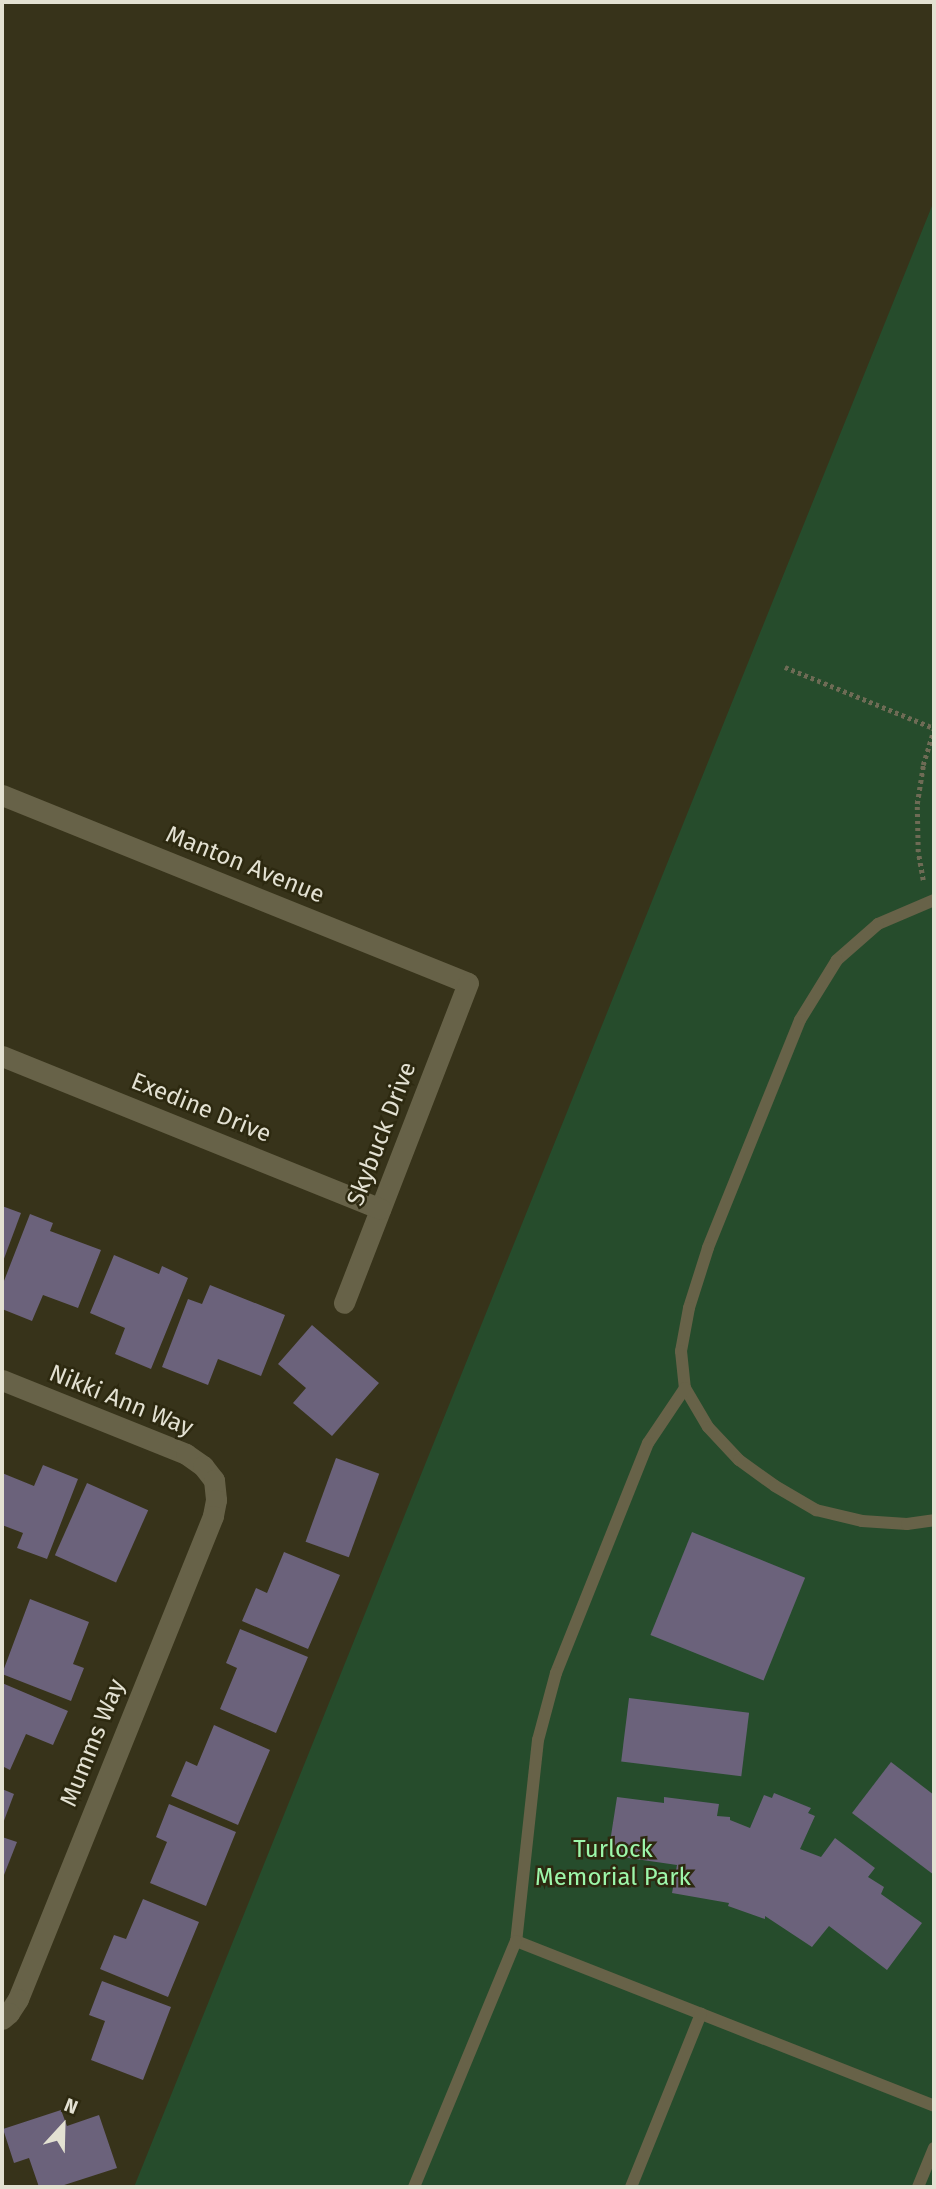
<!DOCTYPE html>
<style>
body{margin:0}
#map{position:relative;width:936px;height:2189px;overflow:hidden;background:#37331a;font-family:"Fira Sans",sans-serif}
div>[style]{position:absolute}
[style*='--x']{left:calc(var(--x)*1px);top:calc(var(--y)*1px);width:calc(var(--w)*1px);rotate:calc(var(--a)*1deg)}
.green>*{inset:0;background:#264c2c}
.building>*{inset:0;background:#6b627b;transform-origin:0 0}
.path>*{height:4.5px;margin-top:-2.25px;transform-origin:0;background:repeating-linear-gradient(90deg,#6e6b55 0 3.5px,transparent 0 7px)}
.lane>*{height:12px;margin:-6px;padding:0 6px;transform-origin:6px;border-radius:6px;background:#676248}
.street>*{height:21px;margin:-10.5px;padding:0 10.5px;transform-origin:10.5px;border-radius:10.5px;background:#676248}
span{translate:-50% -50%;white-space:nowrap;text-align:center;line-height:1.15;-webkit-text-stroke:5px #2d2910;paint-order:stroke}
.street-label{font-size:24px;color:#e3e1d2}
.park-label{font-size:24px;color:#9df7aa}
.frame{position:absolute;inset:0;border:4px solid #e3e1d2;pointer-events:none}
.north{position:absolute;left:28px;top:2091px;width:70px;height:70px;-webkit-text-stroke:5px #2d2910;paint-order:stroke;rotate:22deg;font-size:19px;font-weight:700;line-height:28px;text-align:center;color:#e3e1d2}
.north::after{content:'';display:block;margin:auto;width:24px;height:32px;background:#e3e1d2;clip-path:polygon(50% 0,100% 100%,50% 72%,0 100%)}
</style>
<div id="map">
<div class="green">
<div style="clip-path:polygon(934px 201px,934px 2187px,134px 2187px,648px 911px)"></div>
</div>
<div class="building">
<div style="clip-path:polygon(2px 1206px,21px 1213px,2px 1264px)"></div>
<div style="clip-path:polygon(30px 1214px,53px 1223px,50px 1231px,101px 1250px,78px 1308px,43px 1295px,32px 1321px,2px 1309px,2px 1286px)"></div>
<div style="clip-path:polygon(114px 1255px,159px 1274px,162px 1266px,188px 1278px,151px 1369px,115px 1354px,125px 1328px,90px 1313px)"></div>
<div style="clip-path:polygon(210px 1285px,285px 1315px,261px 1376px,218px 1359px,208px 1385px,162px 1367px,188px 1299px,202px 1304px)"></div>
<div style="clip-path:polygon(312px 1325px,379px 1383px,332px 1436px,293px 1403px,306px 1388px,278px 1364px)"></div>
<div style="left:336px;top:1458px;width:46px;height:89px;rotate:20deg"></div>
<div style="clip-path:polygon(43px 1465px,78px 1479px,47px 1559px,17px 1548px,23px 1533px,2px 1525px,2px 1473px,34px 1486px)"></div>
<div style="left:87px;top:1483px;width:67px;height:79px;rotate:24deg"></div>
<div style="left:692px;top:1532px;width:122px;height:111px;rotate:22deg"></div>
<div style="clip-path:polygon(284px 1552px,340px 1575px,308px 1649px,242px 1621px,256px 1588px,267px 1593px)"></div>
<div style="clip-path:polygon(30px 1599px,89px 1622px,73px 1664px,84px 1668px,71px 1701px,2px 1674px)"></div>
<div style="clip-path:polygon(240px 1629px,308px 1657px,276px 1733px,220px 1709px,237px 1668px,226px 1663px)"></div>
<div style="clip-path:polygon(2px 1683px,68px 1711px,53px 1745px,26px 1734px,10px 1770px,2px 1766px)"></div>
<div style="left:629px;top:1698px;width:121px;height:64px;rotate:7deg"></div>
<div style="clip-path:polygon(214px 1725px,270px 1750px,238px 1825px,171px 1796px,186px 1761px,197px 1766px)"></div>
<div style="clip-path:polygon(891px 1762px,934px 1795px,934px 1875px,852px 1813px)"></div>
<div style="clip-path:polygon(2px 1789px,14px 1794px,2px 1826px)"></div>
<div style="clip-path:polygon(774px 1793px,811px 1808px,808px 1813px,815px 1816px,800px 1849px,821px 1857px,835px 1838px,875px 1868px,868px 1877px,884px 1887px,881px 1894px,922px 1923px,887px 1970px,829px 1926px,812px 1947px,765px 1916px,765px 1919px,728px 1906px,729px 1903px,672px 1893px,677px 1865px,608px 1855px,617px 1797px,664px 1803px,664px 1797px,719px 1804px,717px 1816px,730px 1817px,730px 1820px,750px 1828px,764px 1795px,772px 1798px)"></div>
<div style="clip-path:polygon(169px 1804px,236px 1832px,206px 1906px,150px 1883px,167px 1842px,156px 1837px)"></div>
<div style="clip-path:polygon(2px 1837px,17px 1842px,2px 1880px)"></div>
<div style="clip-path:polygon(143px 1899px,199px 1922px,168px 1997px,100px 1969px,114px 1935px,126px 1939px)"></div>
<div style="clip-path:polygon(102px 1981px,171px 2007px,143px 2080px,91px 2060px,105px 2021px,89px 2015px)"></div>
<div style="clip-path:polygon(61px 2110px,67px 2126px,99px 2115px,117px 2168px,58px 2187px,39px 2187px,29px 2158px,14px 2163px,3px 2129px)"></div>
</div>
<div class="path">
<div style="--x:785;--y:667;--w:161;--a:22.3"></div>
<div style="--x:923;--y:880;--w:28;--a:-100"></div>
<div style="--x:918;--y:852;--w:48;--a:-91.2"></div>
<div style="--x:917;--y:804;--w:39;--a:-81"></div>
<div style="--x:923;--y:765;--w:37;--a:-73"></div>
</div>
<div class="lane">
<div style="--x:934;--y:900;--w:61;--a:156.8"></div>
<div style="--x:878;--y:924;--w:55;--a:138.7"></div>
<div style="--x:837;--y:960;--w:70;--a:121.7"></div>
<div style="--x:800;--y:1020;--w:246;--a:112"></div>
<div style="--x:708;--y:1248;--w:63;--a:107.6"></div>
<div style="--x:689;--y:1308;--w:44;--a:100.5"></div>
<div style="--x:681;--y:1351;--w:37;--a:84"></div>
<div style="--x:685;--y:1388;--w:45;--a:59.5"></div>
<div style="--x:708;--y:1427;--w:45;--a:46.8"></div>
<div style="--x:739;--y:1460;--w:44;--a:35.8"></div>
<div style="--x:775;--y:1486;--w:48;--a:30.3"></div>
<div style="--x:816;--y:1510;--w:47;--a:13.4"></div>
<div style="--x:862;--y:1521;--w:45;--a:3.8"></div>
<div style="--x:907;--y:1524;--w:27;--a:-8"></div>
<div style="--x:685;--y:1388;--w:66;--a:123.9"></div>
<div style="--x:648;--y:1443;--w:248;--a:111.8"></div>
<div style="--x:556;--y:1673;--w:69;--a:105"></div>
<div style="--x:538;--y:1740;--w:202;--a:96.2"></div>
<div style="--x:516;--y:1941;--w:449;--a:21.5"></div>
<div style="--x:414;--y:2187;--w:266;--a:-67.5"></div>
<div style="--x:631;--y:2187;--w:187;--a:-68"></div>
<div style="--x:918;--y:2187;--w:42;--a:-67.7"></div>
</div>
<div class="street">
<div style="--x:2;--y:795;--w:502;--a:21.97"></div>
<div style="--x:468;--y:983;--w:343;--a:111.2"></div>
<div style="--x:2;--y:1056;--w:408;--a:22"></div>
<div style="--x:2;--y:1380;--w:198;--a:21.9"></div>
<div style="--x:186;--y:1454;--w:21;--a:35"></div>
<div style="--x:203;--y:1466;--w:18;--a:52"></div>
<div style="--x:214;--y:1480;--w:20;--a:84"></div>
<div style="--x:216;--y:1500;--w:16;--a:101"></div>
<div style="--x:213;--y:1516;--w:521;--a:111.99"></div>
<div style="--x:18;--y:1999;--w:17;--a:123"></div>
<div style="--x:9;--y:2013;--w:9;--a:139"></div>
</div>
<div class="street-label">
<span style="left:245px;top:865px;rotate:22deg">Manton Avenue</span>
<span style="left:201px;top:1108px;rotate:22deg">Exedine Drive</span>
<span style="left:382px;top:1134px;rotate:-69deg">Skybuck Drive</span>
<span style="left:121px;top:1401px;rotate:22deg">Nikki Ann Way</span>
<span style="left:93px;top:1743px;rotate:-68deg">Mumms Way</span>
</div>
<div class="park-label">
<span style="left:613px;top:1864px">Turlock<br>Memorial Park</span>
</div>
<div class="frame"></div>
<div class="north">N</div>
</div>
